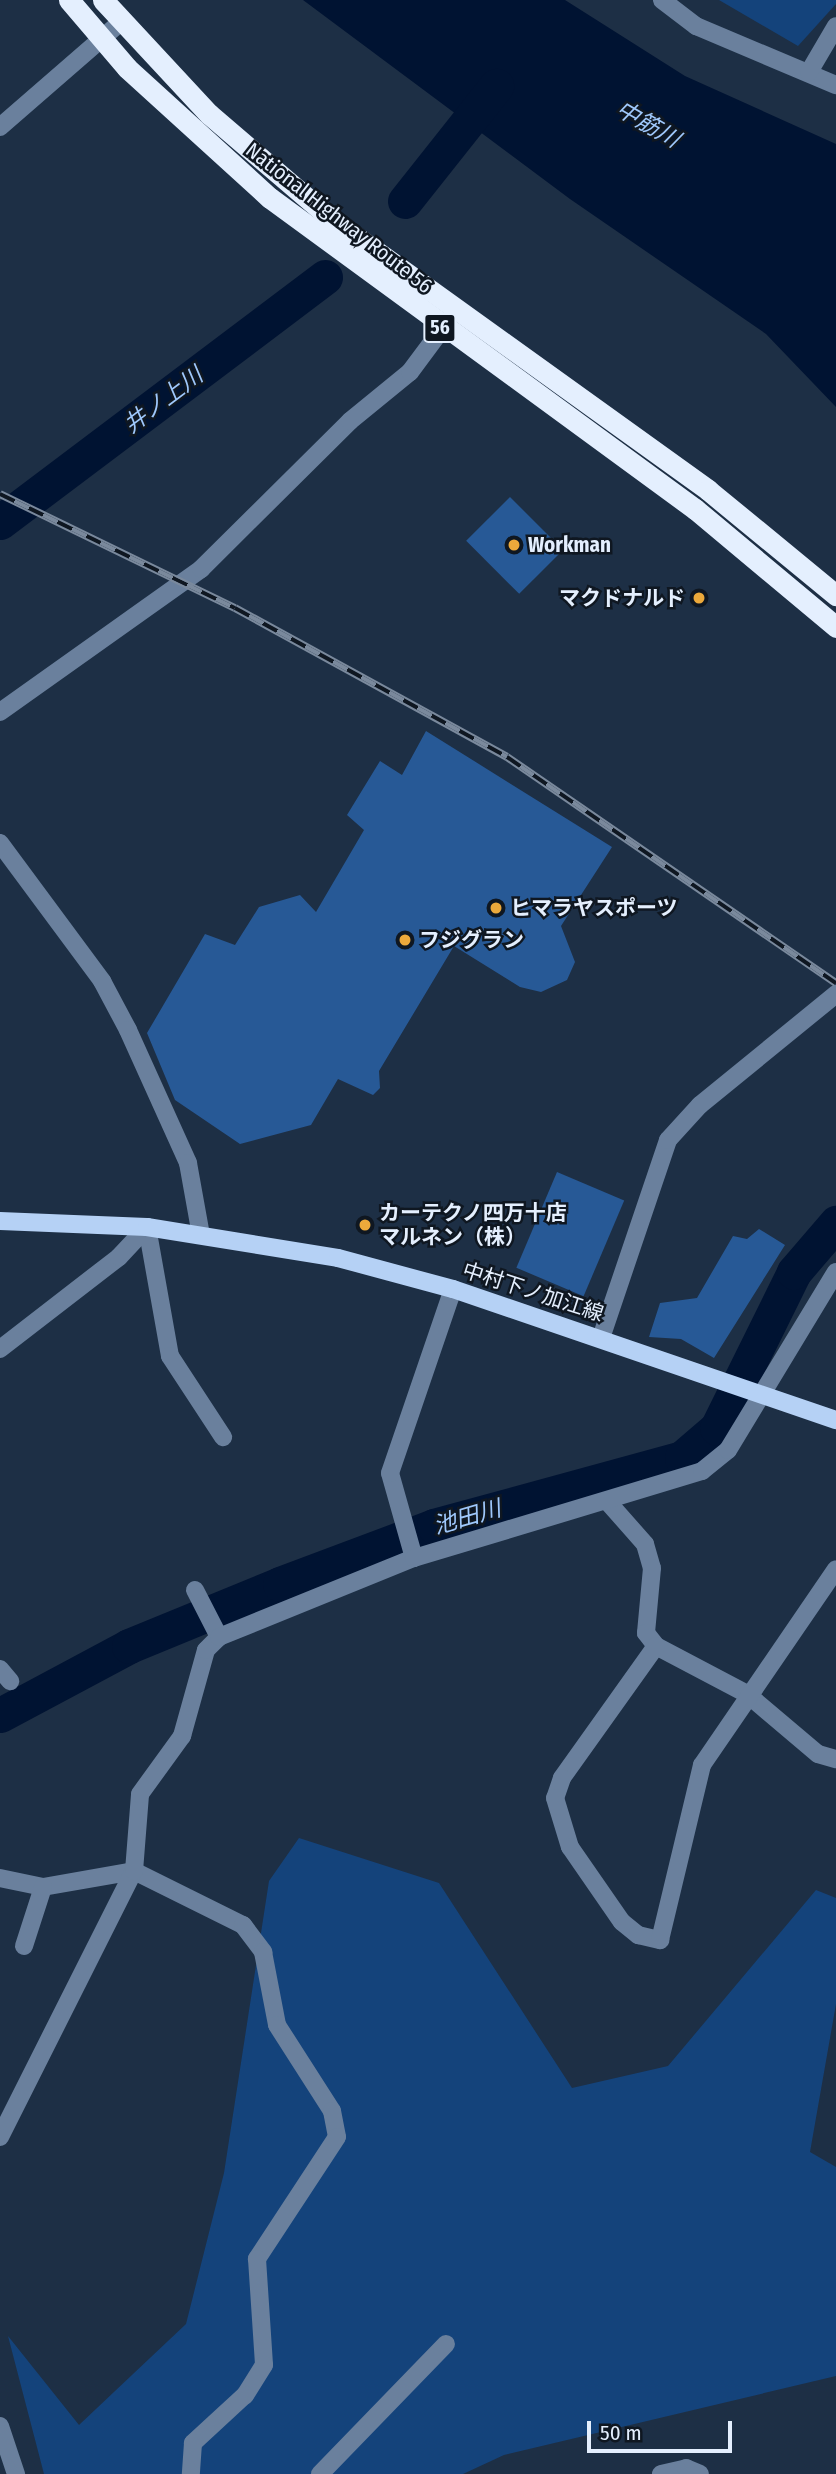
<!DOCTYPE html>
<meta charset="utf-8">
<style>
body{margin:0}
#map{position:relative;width:836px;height:2474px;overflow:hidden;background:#1d2f45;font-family:"Fira Sans Condensed","Noto Sans JP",sans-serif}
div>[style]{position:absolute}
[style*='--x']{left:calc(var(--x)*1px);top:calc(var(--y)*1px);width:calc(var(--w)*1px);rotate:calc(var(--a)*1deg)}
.green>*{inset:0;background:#14437b}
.water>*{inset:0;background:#001332}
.river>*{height:35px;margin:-17.5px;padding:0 17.5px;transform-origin:17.5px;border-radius:17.5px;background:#001332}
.building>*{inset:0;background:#275996;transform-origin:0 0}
.minor>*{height:18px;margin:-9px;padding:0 9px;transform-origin:9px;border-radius:9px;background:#6a809d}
.major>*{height:18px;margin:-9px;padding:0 9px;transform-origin:9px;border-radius:9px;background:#b5d1f5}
.highway>*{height:21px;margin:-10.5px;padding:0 10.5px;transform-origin:10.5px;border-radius:10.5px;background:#e4effe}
.rail>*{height:8px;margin-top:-4px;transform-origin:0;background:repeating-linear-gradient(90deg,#0f1721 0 16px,#7a899c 0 32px);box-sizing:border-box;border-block:2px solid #7a899c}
.dots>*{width:19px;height:19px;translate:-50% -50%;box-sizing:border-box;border:4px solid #0f1721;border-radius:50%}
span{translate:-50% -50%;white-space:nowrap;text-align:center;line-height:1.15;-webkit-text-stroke:5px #0f1721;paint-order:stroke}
.shield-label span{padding:2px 5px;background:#0f1721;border:2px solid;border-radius:5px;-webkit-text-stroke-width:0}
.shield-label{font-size:19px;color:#e4effe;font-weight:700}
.street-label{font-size:21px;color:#e4effe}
.poi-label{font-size:21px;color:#e4effe;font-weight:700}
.left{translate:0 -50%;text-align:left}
.right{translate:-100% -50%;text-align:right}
.water-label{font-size:23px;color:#9fc8fc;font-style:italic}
.scale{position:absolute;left:587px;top:2421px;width:145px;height:32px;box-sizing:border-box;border:4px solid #e4effe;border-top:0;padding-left:9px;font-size:21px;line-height:24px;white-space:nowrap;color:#e4effe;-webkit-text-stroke:5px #0f1721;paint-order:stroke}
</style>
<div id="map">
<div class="green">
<div style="clip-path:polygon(719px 0,836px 0,836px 4px,798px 46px)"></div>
<div style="clip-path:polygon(299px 1838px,439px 1883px,572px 2088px,668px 2066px,816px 1890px,836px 1898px,836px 2004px,810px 2152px,836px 2167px,836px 2376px,504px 2455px,463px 2474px,44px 2474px,8px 2336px,79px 2425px,186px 2324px,224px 2173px,269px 1881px)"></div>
</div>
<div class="water">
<div style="clip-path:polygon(303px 0,565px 0,685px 76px,836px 144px,836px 407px,766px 334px,570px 199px)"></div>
</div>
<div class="river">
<div style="--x:405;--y:201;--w:147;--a:-51.6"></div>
<div style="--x:0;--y:522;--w:407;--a:-37"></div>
<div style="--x:0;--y:1715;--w:146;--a:-28.1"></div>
<div style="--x:129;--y:1646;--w:163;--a:-22.3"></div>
<div style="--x:280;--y:1584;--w:165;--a:-20.6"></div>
<div style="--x:434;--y:1526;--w:257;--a:-15.3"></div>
<div style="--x:682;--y:1458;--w:46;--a:-40.6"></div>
<div style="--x:717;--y:1428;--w:174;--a:-63.7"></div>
<div style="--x:794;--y:1272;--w:65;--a:-49.4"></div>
</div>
<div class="building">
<div style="left:510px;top:497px;width:75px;height:62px;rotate:45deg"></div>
<div style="clip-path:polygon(426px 731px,612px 847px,561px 926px,575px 962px,567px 980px,541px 992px,520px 987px,454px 946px,379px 1071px,380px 1088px,373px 1095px,338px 1079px,311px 1125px,240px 1144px,175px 1100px,147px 1033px,205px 934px,235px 945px,259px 907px,300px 895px,316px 912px,364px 830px,347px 815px,380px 761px,402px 775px)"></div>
<div style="left:557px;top:1172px;width:73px;height:104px;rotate:23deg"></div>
<div style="clip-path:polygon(759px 1229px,785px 1245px,714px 1358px,681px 1339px,649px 1337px,660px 1303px,697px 1298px,733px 1236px,747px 1239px)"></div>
</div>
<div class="minor">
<div style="--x:662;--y:0;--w:43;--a:37.4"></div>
<div style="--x:696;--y:26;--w:152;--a:22.9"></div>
<div style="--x:809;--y:72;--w:53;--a:-59.6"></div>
<div style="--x:0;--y:127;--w:160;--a:-41"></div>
<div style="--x:0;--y:712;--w:247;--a:-35.4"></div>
<div style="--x:201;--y:569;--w:210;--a:-44.8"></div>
<div style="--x:350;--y:421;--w:77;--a:-39.2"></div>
<div style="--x:410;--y:372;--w:54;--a:-53.3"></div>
<div style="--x:0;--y:843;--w:172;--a:53.5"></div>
<div style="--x:102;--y:981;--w:55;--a:62"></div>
<div style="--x:128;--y:1030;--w:146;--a:65.7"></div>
<div style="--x:188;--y:1163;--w:73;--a:79.8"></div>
<div style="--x:147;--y:1227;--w:131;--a:79.9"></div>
<div style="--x:170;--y:1356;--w:97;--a:56.8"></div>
<div style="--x:601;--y:1338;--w:209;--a:-71.3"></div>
<div style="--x:668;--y:1140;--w:47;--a:-47.6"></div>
<div style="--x:700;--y:1105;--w:176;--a:-39.2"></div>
<div style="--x:0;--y:1349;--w:150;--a:-37.7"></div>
<div style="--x:119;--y:1257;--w:41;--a:-47"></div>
<div style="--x:607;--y:1501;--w:57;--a:48.5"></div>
<div style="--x:645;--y:1544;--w:25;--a:74"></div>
<div style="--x:652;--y:1568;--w:65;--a:95.3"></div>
<div style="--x:646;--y:1633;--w:16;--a:52"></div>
<div style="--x:656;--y:1646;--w:103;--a:27.8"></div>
<div style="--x:747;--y:1694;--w:93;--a:40.2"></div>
<div style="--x:818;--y:1754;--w:19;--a:16"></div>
<div style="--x:414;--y:1558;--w:88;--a:-105.8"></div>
<div style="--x:390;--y:1473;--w:194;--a:-71.1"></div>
<div style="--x:195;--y:1590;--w:53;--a:62.9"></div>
<div style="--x:656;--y:1646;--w:162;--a:125.5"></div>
<div style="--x:562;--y:1778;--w:21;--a:109"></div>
<div style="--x:555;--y:1798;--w:51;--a:73"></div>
<div style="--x:570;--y:1847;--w:91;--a:55.3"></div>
<div style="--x:622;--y:1922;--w:21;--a:39"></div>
<div style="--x:638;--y:1935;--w:23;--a:13"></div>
<div style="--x:660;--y:1940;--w:180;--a:-76.5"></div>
<div style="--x:702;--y:1765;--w:237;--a:-55.6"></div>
<div style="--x:0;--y:1669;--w:16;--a:50"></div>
<div style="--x:0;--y:1878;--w:44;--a:11.8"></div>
<div style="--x:43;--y:1887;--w:92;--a:-10"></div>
<div style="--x:134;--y:1871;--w:122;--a:26.4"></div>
<div style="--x:243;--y:1925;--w:34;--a:53"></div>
<div style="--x:263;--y:1952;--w:74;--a:79.1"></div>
<div style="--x:277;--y:2025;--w:102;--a:57.4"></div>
<div style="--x:332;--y:2111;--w:26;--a:79"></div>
<div style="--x:337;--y:2137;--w:146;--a:123.3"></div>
<div style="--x:257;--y:2259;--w:106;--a:86.2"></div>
<div style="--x:264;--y:2365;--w:36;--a:122"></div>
<div style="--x:245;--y:2395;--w:71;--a:137.3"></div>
<div style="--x:193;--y:2443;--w:31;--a:94"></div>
<div style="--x:24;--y:1946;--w:62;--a:-72.1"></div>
<div style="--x:0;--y:2137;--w:298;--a:-63.3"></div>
<div style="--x:134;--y:1871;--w:77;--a:-85.5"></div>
<div style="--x:140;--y:1794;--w:72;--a:-54.1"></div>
<div style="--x:182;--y:1736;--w:89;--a:-74.4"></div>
<div style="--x:206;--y:1650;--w:18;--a:-45"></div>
<div style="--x:219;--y:1637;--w:210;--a:-22.1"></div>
<div style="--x:414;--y:1558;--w:301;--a:-16.8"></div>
<div style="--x:702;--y:1471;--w:33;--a:-39"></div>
<div style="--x:728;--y:1450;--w:208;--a:-58.8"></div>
<div style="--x:0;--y:2426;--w:51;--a:71.6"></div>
<div style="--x:320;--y:2474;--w:181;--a:-45.9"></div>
<div style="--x:661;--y:2474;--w:26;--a:-13"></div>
<div style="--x:686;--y:2468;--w:15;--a:23"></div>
</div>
<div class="major">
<div style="--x:0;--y:1221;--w:147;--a:2.3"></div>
<div style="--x:147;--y:1227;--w:193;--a:9.2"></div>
<div style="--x:338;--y:1258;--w:119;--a:15.1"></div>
<div style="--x:453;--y:1289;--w:405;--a:18.9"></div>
</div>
<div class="highway">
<div style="--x:69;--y:0;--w:89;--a:49.5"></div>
<div style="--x:127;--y:68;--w:193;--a:42.3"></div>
<div style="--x:270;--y:198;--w:527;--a:36.2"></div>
<div style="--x:695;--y:509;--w:184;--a:39.9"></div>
<div style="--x:103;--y:0;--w:156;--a:47.1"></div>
<div style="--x:209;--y:114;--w:165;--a:40.6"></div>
<div style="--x:334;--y:221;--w:461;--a:35.7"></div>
<div style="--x:708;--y:490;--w:166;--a:39.4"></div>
</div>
<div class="rail">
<div style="--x:0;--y:494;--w:261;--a:25.9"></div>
<div style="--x:235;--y:608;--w:310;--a:28.7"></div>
<div style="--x:507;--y:757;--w:399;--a:34.5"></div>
</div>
<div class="dots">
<div style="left:514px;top:545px;background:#eca93b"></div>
<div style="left:699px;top:598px;background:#eca93b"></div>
<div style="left:496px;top:908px;background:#eca93b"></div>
<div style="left:405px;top:940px;background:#eca93b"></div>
<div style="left:365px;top:1225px;background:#eca93b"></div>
</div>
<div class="shield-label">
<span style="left:440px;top:328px">56</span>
</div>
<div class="street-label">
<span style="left:339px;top:218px;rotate:38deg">National Highway Route 56</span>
<span style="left:533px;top:1292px;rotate:18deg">中村下ノ加江線</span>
</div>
<div class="poi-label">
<span class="left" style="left:528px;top:545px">Workman</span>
<span class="right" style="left:685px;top:598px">マクドナルド</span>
<span class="left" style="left:510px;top:908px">ヒマラヤスポーツ</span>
<span class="left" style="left:419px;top:940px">フジグラン</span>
<span class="left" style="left:379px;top:1225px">カーテクノ四万十店<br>マルネン（株）</span>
</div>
<div class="water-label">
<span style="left:648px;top:124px;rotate:30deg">中筋川</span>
<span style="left:163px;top:400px;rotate:-37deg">井ノ上川</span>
<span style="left:467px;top:1517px;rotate:-16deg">池田川</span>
</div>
<div class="scale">50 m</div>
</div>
